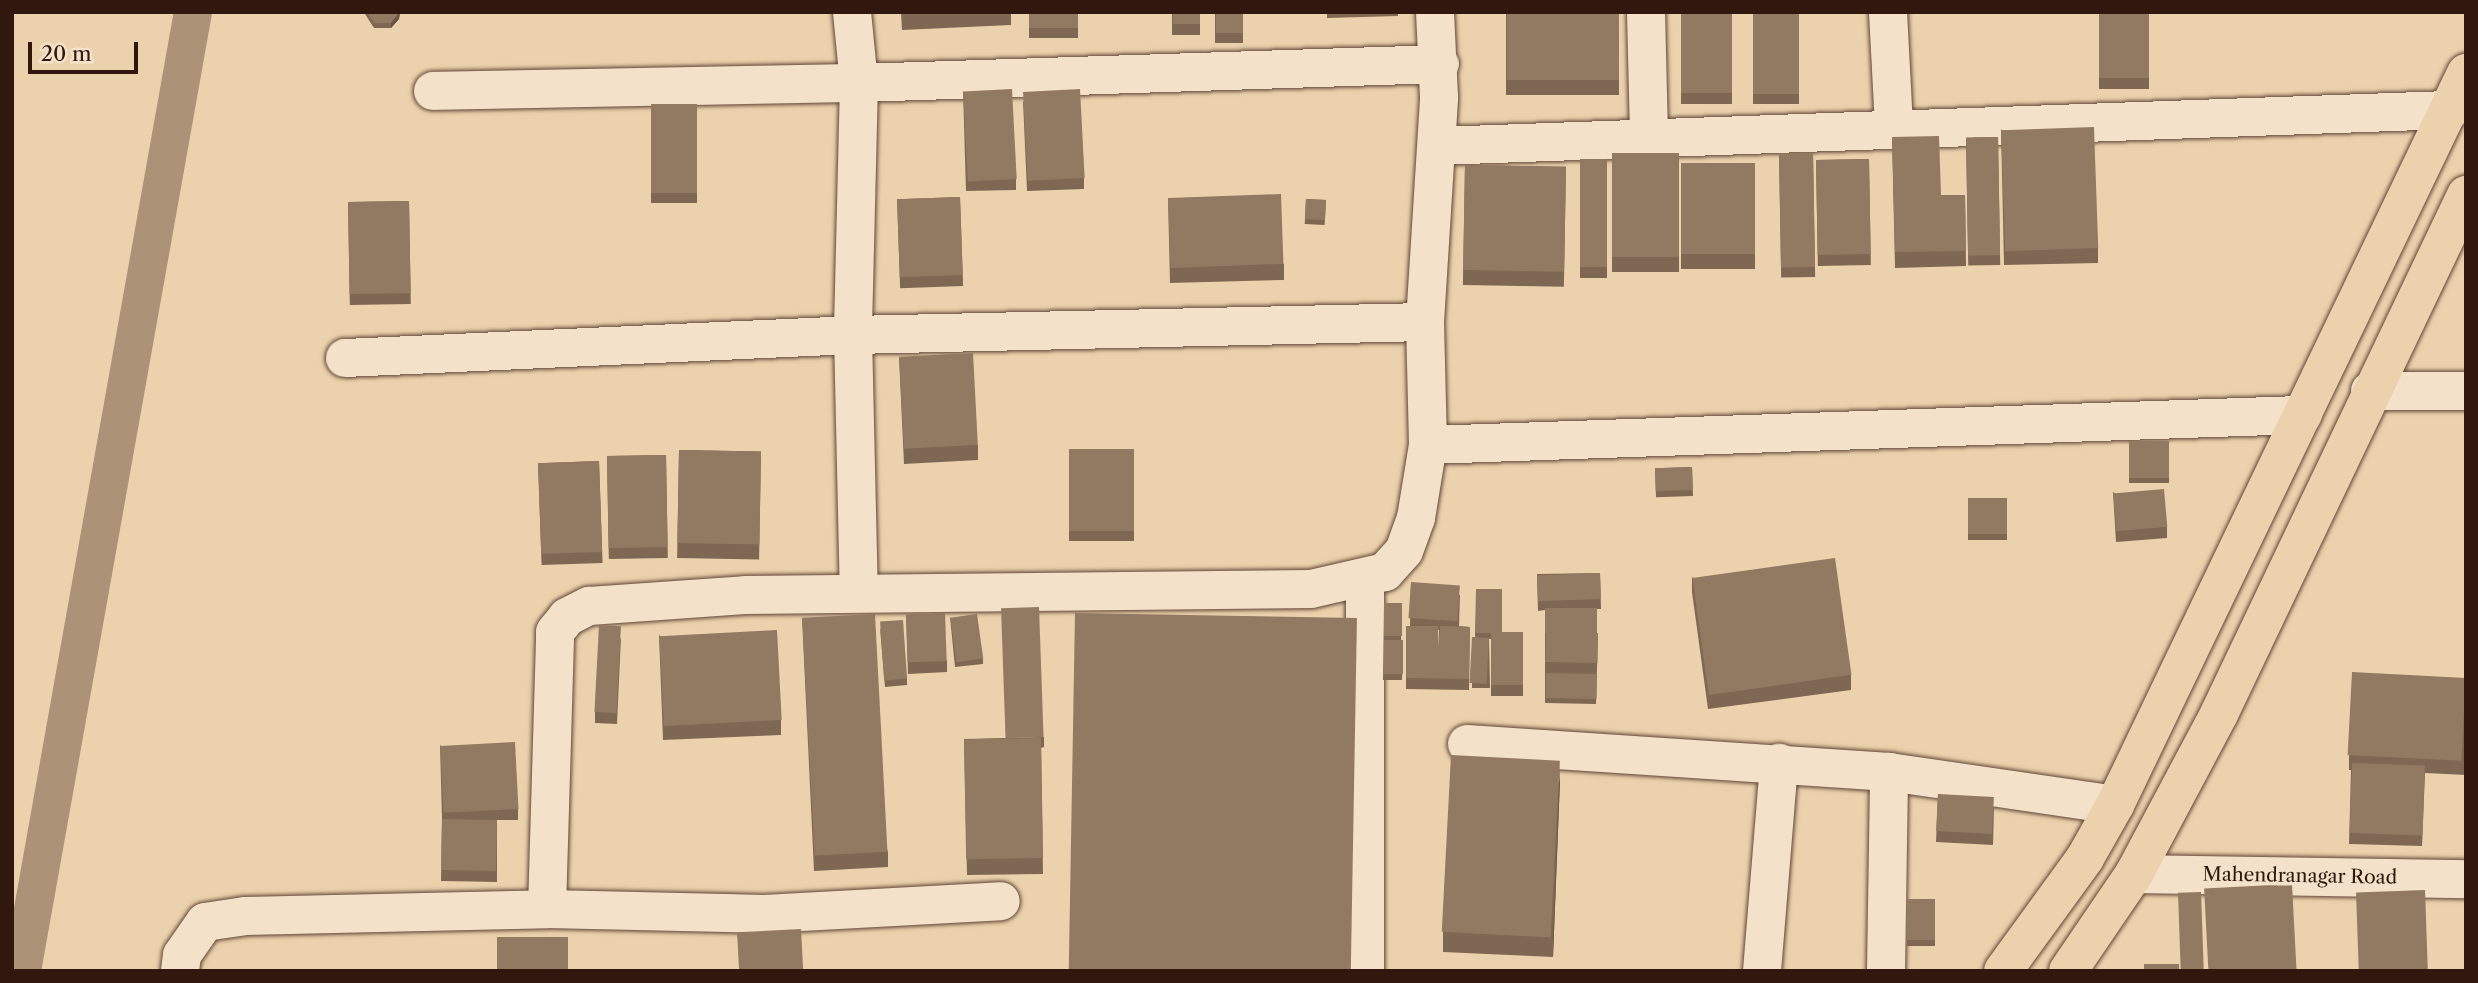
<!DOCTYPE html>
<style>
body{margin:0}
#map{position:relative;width:2478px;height:983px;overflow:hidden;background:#ecd2ac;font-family:"Libre Caslon Text",serif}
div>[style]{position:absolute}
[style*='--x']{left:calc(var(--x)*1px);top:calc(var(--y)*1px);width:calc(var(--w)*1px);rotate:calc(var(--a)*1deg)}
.canal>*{height:38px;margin:-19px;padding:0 19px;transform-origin:19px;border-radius:19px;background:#ac9377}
.roads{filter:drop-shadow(0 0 2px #5f4636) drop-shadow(0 0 2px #5f4636)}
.minor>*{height:38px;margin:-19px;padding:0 19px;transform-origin:19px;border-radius:19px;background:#f3e2c9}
.highway>*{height:38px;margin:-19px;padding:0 19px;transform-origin:19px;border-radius:19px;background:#ecd2ac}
.wall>*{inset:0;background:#7e6853;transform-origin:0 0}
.shaded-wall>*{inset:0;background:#654}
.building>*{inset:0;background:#927961;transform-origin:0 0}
span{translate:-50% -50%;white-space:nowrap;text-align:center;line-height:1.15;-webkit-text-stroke:7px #f3e2c9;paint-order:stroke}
.street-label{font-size:19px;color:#30180f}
.frame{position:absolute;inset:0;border:14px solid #30180f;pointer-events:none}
.scale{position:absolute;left:28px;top:42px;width:110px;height:32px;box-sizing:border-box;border:4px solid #30180f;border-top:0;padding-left:9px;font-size:21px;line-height:24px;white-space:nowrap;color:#30180f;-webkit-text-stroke:5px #f3e2c9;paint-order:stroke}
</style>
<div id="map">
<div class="canal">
<div style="--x:22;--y:971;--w:974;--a:-79.89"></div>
</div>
<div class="roads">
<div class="minor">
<div style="--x:852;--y:12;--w:71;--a:84.4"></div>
<div style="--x:859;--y:83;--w:252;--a:91.4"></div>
<div style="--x:853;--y:335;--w:258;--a:88.7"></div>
<div style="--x:1646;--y:12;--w:127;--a:88.6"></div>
<div style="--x:1888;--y:12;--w:116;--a:87"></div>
<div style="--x:433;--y:91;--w:426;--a:-1.1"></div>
<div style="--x:859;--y:83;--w:581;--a:-1.87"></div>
<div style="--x:1438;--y:146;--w:1013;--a:-2.04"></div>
<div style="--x:345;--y:358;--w:509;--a:-2.59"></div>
<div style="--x:853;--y:335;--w:572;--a:-1.3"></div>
<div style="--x:2370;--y:391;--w:96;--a:0"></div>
<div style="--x:1428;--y:445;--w:875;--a:-1.97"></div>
<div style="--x:1365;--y:579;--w:392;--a:90"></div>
<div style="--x:1467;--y:744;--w:423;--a:3.8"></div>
<div style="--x:1889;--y:772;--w:228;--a:8.3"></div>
<div style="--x:2134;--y:874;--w:332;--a:0.9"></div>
<div style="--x:547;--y:909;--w:277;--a:-88.3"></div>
<div style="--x:555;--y:632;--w:19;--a:-51"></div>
<div style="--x:567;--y:617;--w:25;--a:-27"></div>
<div style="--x:589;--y:606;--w:156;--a:-4"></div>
<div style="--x:745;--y:595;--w:566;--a:-0.61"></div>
<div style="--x:1311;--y:589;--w:76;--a:-12.9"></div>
<div style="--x:1385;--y:572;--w:28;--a:-48"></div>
<div style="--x:1404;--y:551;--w:35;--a:-70"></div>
<div style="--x:1416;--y:518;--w:74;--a:-80.7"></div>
<div style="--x:1428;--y:445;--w:123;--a:-91.4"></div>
<div style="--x:1425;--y:322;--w:225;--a:-86.4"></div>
<div style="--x:1439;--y:97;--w:85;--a:-92.7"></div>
<div style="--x:180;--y:971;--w:16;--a:-83"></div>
<div style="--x:182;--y:955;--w:40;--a:-55.1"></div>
<div style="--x:205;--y:922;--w:40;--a:-8.5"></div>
<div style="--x:245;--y:916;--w:302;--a:-1.3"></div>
<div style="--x:547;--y:909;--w:217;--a:1.3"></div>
<div style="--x:764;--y:914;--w:237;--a:-3.1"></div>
<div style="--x:1762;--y:971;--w:209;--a:-85.3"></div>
<div style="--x:1886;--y:971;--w:199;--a:-89.1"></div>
</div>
<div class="highway">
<div style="--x:2003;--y:971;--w:140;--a:-54"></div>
<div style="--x:2085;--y:858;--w:61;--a:-60.5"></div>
<div style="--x:2115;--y:805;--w:812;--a:-64.38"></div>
<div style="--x:2068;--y:971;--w:117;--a:-55.8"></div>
<div style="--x:2134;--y:874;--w:181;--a:-62"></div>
<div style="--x:2219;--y:714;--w:575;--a:-64.55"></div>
</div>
</div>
<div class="wall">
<div style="clip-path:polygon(365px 12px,400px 12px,399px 19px,391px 28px,374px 28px,365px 14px)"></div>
<div style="clip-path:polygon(901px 12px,1011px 12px,1011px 25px,902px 30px)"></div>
<div style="left:1029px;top:12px;width:49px;height:26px"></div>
<div style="left:1172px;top:12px;width:28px;height:23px"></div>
<div style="left:1215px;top:12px;width:28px;height:31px"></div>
<div style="clip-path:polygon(1327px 12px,1398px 12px,1398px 16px,1327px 18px)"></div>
<div style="left:1506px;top:12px;width:113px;height:83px"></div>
<div style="left:1681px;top:12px;width:51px;height:92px"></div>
<div style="left:1753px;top:12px;width:46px;height:92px"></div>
<div style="left:2099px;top:12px;width:50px;height:77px"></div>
<div style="clip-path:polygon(963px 91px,1016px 179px,1016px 190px,966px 191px)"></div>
<div style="clip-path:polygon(1023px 101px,1084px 178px,1084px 189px,1027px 191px)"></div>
<div style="left:651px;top:104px;width:46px;height:99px"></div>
<div style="clip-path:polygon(2001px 129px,2098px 248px,2098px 263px,2004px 265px)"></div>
<div style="clip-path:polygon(1892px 137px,1941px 195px,1965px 195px,1966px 266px,1895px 268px)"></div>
<div style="left:1998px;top:137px;width:128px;height:32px;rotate:89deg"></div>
<div style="left:1612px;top:153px;width:67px;height:119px"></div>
<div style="left:1813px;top:153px;width:124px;height:34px;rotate:89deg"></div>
<div style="left:1580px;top:159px;width:27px;height:119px"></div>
<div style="left:1869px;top:159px;width:106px;height:53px;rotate:89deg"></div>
<div style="left:1681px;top:163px;width:74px;height:106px"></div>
<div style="left:1465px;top:165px;width:101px;height:120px;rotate:1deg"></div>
<div style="left:960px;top:197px;width:89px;height:63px;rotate:88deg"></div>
<div style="clip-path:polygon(1168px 198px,1284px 264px,1284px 280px,1170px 283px)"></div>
<div style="left:1306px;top:199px;width:20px;height:25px;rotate:3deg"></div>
<div style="left:409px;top:201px;width:103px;height:61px;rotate:89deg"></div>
<div style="clip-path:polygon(899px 357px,978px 445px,978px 460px,904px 464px)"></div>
<div style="left:2129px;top:441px;width:40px;height:42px"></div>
<div style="left:1069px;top:449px;width:65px;height:92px"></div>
<div style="left:679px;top:450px;width:82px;height:108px;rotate:1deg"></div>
<div style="left:666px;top:455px;width:103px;height:59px;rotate:89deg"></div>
<div style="left:599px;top:461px;width:102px;height:61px;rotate:88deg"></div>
<div style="left:1692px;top:467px;width:29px;height:37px;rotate:88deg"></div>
<div style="clip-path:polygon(2113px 492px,2167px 527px,2167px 538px,2116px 542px)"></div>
<div style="left:1968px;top:498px;width:39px;height:42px"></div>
<div style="clip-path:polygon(1600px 573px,1601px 609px,1597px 609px,1597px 633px,1598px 633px,1596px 704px,1545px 703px,1545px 610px,1538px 611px,1537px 574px)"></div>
<div style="clip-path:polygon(1692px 577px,1851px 675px,1851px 690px,1708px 709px,1692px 592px)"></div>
<div style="clip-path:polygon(evenodd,1411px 582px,1460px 595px,1459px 626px,1470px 627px,1469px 690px,1406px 689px,1406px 626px,1410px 626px,1411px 582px,1438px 630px,1439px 630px,1438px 652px,1438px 630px)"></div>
<div style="clip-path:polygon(1476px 589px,1502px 633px,1523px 632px,1523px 696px,1491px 696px,1491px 639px,1489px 639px,1490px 688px,1472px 688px,1472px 637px,1475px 637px)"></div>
<div style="clip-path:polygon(1384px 603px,1402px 603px,1401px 640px,1403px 640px,1402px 680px,1383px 680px)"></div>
<div style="clip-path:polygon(906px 615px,947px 661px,947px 672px,908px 674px)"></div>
<div style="clip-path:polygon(802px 617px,888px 852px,888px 867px,814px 871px)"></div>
<div style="clip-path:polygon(950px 617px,983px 659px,983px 664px,955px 667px)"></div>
<div style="clip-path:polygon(880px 628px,907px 679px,907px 685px,885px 687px)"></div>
<div style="clip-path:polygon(659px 635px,781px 720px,781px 735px,663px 740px)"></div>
<div style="clip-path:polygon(621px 637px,617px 724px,595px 723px,595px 712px)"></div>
<div style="clip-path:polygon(2466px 677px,2466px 775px,2425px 773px,2422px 846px,2349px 844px,2351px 770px,2349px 770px,2349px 755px)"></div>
<div style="clip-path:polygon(1044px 737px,1044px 747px,1041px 748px,1043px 874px,967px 875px,964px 739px)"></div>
<div style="clip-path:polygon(440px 745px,518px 809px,518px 820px,497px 820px,497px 882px,441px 881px,442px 819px)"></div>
<div style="clip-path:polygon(1560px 780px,1553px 957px,1443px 952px,1443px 932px)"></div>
<div style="clip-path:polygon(1938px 794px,1994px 807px,1993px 845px,1936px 842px)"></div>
<div style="left:1935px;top:899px;width:47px;height:28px;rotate:90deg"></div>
</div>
<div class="shaded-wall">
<div style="clip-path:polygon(400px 12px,399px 19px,391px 28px,391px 23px)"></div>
<div style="clip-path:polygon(1560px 761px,1560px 780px,1553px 957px,1553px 938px)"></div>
</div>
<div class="building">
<div style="clip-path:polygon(367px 12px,399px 12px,391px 23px,374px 23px)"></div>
<div style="clip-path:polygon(902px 12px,955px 12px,902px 14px)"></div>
<div style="left:1029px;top:12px;width:49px;height:16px"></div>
<div style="left:1173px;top:12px;width:27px;height:12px"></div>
<div style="left:1216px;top:12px;width:27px;height:21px"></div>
<div style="left:1507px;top:12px;width:112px;height:68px"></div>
<div style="left:1681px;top:12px;width:51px;height:81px"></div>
<div style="left:1753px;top:12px;width:46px;height:82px"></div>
<div style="left:2099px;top:12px;width:50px;height:66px"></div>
<div style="left:1012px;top:89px;width:90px;height:49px;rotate:87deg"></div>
<div style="left:1080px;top:89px;width:89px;height:57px;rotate:87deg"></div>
<div style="left:651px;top:104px;width:46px;height:89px"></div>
<div style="left:2094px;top:127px;width:121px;height:93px;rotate:88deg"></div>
<div style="clip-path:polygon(1939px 136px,1941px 195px,1965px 195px,1966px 251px,1895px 252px,1892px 137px)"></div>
<div style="left:1998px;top:137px;width:118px;height:32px;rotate:89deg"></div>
<div style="left:1612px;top:153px;width:67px;height:104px"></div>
<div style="left:1813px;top:153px;width:114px;height:34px;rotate:89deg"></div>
<div style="left:1580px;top:159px;width:27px;height:108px"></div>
<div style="left:1869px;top:159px;width:95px;height:53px;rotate:89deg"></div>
<div style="left:1681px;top:163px;width:74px;height:91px"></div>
<div style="left:1465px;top:165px;width:101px;height:105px;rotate:1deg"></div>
<div style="left:1281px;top:194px;width:70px;height:113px;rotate:88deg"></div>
<div style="left:960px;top:197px;width:78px;height:63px;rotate:88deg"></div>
<div style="left:1306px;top:199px;width:20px;height:20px;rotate:3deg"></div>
<div style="left:409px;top:201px;width:92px;height:61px;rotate:89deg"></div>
<div style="left:973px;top:353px;width:92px;height:74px;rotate:87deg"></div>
<div style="left:2129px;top:441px;width:40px;height:37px"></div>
<div style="left:1069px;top:449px;width:65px;height:82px"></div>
<div style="left:679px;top:450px;width:82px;height:93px;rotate:1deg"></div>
<div style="left:666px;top:455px;width:92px;height:59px;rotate:89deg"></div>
<div style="left:599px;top:461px;width:91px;height:61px;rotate:88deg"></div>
<div style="left:1692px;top:467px;width:23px;height:37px;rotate:88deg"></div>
<div style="left:2164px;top:489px;width:38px;height:51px;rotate:85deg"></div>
<div style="left:1968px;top:498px;width:39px;height:36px"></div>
<div style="left:1835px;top:558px;width:118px;height:144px;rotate:82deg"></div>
<div style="left:1600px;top:573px;width:26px;height:63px;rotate:88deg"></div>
<div style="left:1411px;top:582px;width:49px;height:36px;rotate:4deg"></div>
<div style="left:1476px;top:589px;width:26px;height:44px"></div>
<div style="left:1384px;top:603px;width:18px;height:33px"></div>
<div style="left:1039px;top:607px;width:130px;height:38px;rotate:88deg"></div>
<div style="left:1597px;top:608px;width:25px;height:52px;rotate:90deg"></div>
<div style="left:945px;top:613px;width:48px;height:39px;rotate:88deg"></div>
<div style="left:1075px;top:613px;width:282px;height:358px;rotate:1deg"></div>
<div style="left:875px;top:614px;width:238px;height:73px;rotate:87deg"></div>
<div style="left:977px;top:614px;width:45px;height:27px;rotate:82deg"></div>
<div style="left:903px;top:620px;width:59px;height:23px;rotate:86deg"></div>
<div style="left:599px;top:625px;width:22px;height:87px;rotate:3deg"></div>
<div style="clip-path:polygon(1406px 626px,1438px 626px,1438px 652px,1440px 626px,1470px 627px,1469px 679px,1406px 678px)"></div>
<div style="left:777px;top:630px;width:90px;height:118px;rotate:87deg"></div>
<div style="left:1523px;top:632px;width:53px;height:32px;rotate:90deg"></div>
<div style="left:1546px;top:632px;width:52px;height:30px;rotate:1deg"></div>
<div style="left:1472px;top:637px;width:17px;height:46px;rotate:3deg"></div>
<div style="left:1384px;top:640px;width:19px;height:34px"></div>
<div style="left:2352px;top:672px;width:114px;height:83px;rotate:3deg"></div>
<div style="left:1546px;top:673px;width:51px;height:25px;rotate:1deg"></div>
<div style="left:1041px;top:738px;width:120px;height:77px;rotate:89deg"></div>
<div style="left:515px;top:742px;width:67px;height:75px;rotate:87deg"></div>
<div style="left:1451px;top:755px;width:109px;height:177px;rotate:3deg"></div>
<div style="left:2352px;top:763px;width:73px;height:70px;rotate:2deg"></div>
<div style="left:1938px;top:794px;width:56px;height:37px;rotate:3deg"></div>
<div style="left:442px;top:819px;width:55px;height:51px;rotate:1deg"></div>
<div style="left:2292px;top:884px;width:87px;height:88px;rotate:87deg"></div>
<div style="left:2425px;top:890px;width:81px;height:69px;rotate:88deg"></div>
<div style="left:2201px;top:892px;width:79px;height:23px;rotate:88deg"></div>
<div style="left:1935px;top:899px;width:41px;height:28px;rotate:90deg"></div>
<div style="left:801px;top:929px;width:42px;height:64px;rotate:87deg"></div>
<div style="left:568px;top:937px;width:34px;height:71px;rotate:90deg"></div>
<div style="left:2144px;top:964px;width:35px;height:7px"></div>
</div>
<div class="street-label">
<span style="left:2300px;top:876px;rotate:1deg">Mahendranagar Road</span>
</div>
<div class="frame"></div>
<div class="scale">20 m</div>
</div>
